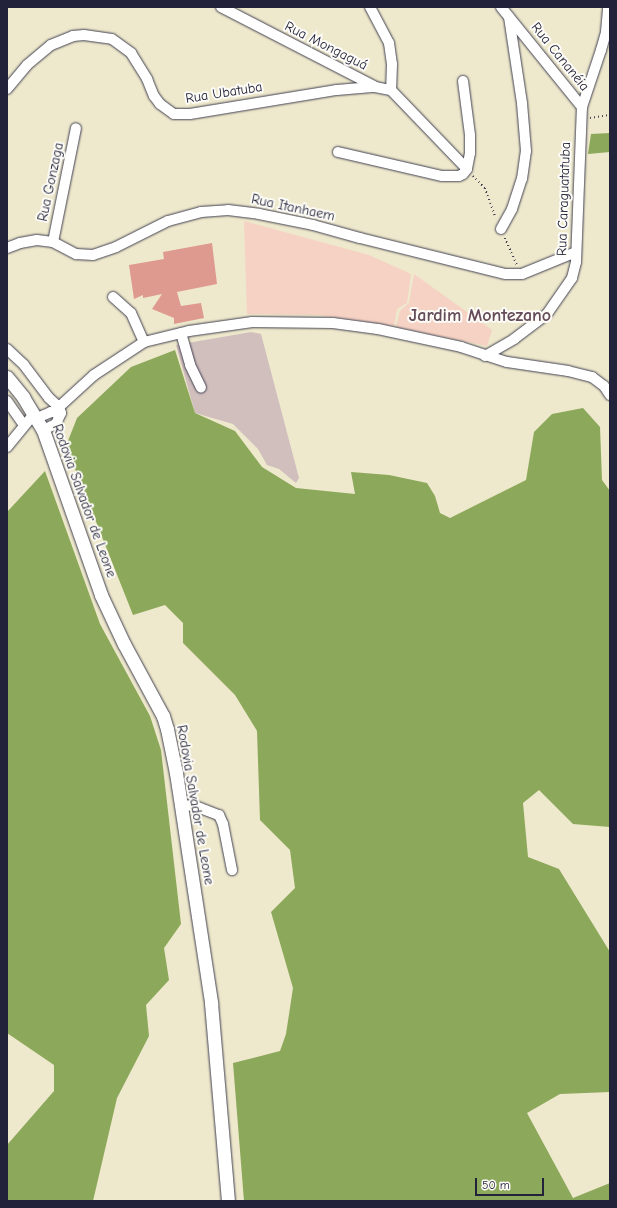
<!DOCTYPE html>
<meta charset="utf-8">
<style>
body{margin:0}
#map{position:relative;width:617px;height:1208px;overflow:hidden;background:#eee8cc;font-family:"Comic Neue",sans-serif}
div>[style]{position:absolute}
[style*='--x']{left:calc(var(--x)*1px);top:calc(var(--y)*1px);width:calc(var(--w)*1px);rotate:calc(var(--a)*1deg)}
.built>*{inset:0;background:#f6d2c4}
.industrial>*{inset:0;background:#d1bfbe}
.forest>*{inset:0;background:#8ca85a}
.building>*{inset:0;background:#de9a8e}
.path>*{height:1.5px;margin-top:-0.75px;transform-origin:0;background:repeating-linear-gradient(90deg,#414051 0 1px,transparent 0 4px)}
.roads{filter:drop-shadow(0 0 1px #414051) drop-shadow(0 0 1px #414051)}
.minor>*{height:10px;margin:-5px;padding:0 5px;transform-origin:5px;border-radius:5px;background:#fff}
.major>*{height:13px;margin:-6.5px;padding:0 6.5px;transform-origin:6.5px;border-radius:6.5px;background:#fff}
span{translate:-50% -50%;white-space:nowrap;text-align:center;line-height:1.15;-webkit-text-stroke:4px #fdfcf7;paint-order:stroke}
.street-label{font-size:14px;color:#22223b}
.district-label{font-size:18px;color:#644c58;font-weight:700}
.frame{position:absolute;inset:0;border:8px solid #22223b;pointer-events:none}
.scale{position:absolute;left:475px;top:1178px;width:69px;height:18px;box-sizing:border-box;border:2px solid #22223b;border-top:0;padding-left:5px;font-size:12px;line-height:14px;white-space:nowrap;color:#22223b;-webkit-text-stroke:3px #fdfcf7;paint-order:stroke}
</style>
<div id="map">
<div class="built">
<div style="clip-path:polygon(244px 221px,369px 255px,411px 274px,407px 303px,397px 309px,394px 326px,319px 315px,247px 314px)"></div>
<div style="clip-path:polygon(414px 274px,492px 330px,487px 346px,396px 327px,400px 311px,409px 303px)"></div>
</div>
<div class="industrial">
<div style="clip-path:polygon(251px 332px,261px 334px,299px 478px,296px 483px,279px 469px,267px 465px,258px 449px,233px 424px,195px 413px,176px 345px)"></div>
</div>
<div class="forest">
<div style="clip-path:polygon(610px 133px,610px 152px,588px 154px,591px 134px)"></div>
<div style="clip-path:polygon(175px 350px,195px 413px,235px 431px,262px 467px,296px 488px,355px 494px,351px 472px,389px 475px,427px 483px,435px 496px,440px 513px,450px 518px,526px 480px,534px 432px,552px 414px,583px 408px,600px 427px,602px 480px,610px 491px,610px 827px,573px 824px,539px 790px,523px 803px,528px 857px,559px 869px,610px 952px,610px 1092px,560px 1094px,527px 1113px,573px 1198px,610px 1183px,610px 1201px,244px 1201px,233px 1063px,280px 1051px,286px 1034px,293px 988px,271px 912px,295px 888px,290px 850px,260px 820px,257px 731px,235px 695px,183px 643px,183px 623px,165px 605px,133px 615px,66px 446px,77px 418px,131px 367px)"></div>
<div style="clip-path:polygon(45px 471px,100px 624px,150px 716px,161px 750px,181px 924px,164px 948px,169px 980px,146px 1005px,149px 1036px,117px 1098px,93px 1201px,7px 1201px,7px 1145px,54px 1091px,54px 1065px,7px 1033px,7px 512px)"></div>
</div>
<div class="building">
<div style="clip-path:polygon(212px 243px,217px 284px,177px 292px,181px 306px,201px 303px,204px 318px,174px 324px,174px 318px,152px 309px,162px 294px,143px 298px,143px 295px,134px 299px,129px 265px,164px 259px,163px 252px)"></div>
</div>
<div class="path">
<div style="--x:590;--y:118;--w:20;--a:-9"></div>
<div style="--x:473;--y:176;--w:17;--a:45"></div>
<div style="--x:485;--y:188;--w:32;--a:70"></div>
<div style="--x:505;--y:238;--w:30;--a:66"></div>
</div>
<div class="roads">
<div class="minor">
<div style="--x:221;--y:7;--w:172;--a:27.3"></div>
<div style="--x:370;--y:7;--w:41;--a:62.2"></div>
<div style="--x:389;--y:43;--w:21;--a:82"></div>
<div style="--x:392;--y:64;--w:26;--a:92"></div>
<div style="--x:501;--y:7;--w:129;--a:51"></div>
<div style="--x:463;--y:81;--w:54;--a:82.6"></div>
<div style="--x:470;--y:135;--w:18;--a:90"></div>
<div style="--x:470;--y:153;--w:16;--a:101"></div>
<div style="--x:7;--y:89;--w:31;--a:-50"></div>
<div style="--x:27;--y:65;--w:31;--a:-40"></div>
<div style="--x:51;--y:45;--w:24;--a:-22"></div>
<div style="--x:73;--y:36;--w:11;--a:-5"></div>
<div style="--x:84;--y:35;--w:28;--a:8"></div>
<div style="--x:112;--y:39;--w:24;--a:36"></div>
<div style="--x:131;--y:53;--w:31;--a:58"></div>
<div style="--x:147;--y:79;--w:18;--a:68"></div>
<div style="--x:154;--y:96;--w:10;--a:53"></div>
<div style="--x:160;--y:104;--w:17;--a:36"></div>
<div style="--x:174;--y:114;--w:16;--a:0"></div>
<div style="--x:190;--y:114;--w:149;--a:-9.3"></div>
<div style="--x:337;--y:90;--w:38;--a:-5"></div>
<div style="--x:375;--y:87;--w:16;--a:11"></div>
<div style="--x:338;--y:152;--w:107;--a:13"></div>
<div style="--x:442;--y:176;--w:17;--a:0"></div>
<div style="--x:459;--y:176;--w:4;--a:-27"></div>
<div style="--x:463;--y:174;--w:6;--a:-51"></div>
<div style="--x:467;--y:169;--w:110;--a:-133.9"></div>
<div style="--x:501;--y:229;--w:23;--a:-61"></div>
<div style="--x:512;--y:209;--w:32;--a:-72"></div>
<div style="--x:522;--y:179;--w:28;--a:-82"></div>
<div style="--x:526;--y:151;--w:48;--a:-94.8"></div>
<div style="--x:522;--y:103;--w:87;--a:-98.6"></div>
<div style="--x:53;--y:242;--w:116;--a:-78.6"></div>
<div style="--x:7;--y:248;--w:14;--a:-21"></div>
<div style="--x:20;--y:243;--w:17;--a:-10"></div>
<div style="--x:37;--y:240;--w:16;--a:7"></div>
<div style="--x:53;--y:242;--w:26;--a:28"></div>
<div style="--x:76;--y:254;--w:17;--a:3"></div>
<div style="--x:93;--y:255;--w:24;--a:-19"></div>
<div style="--x:116;--y:247;--w:58;--a:-26.6"></div>
<div style="--x:168;--y:221;--w:34;--a:-15"></div>
<div style="--x:201;--y:212;--w:27;--a:-4"></div>
<div style="--x:228;--y:210;--w:31;--a:7"></div>
<div style="--x:259;--y:214;--w:55;--a:11.5"></div>
<div style="--x:313;--y:225;--w:49;--a:15.5"></div>
<div style="--x:360;--y:238;--w:150;--a:13.9"></div>
<div style="--x:506;--y:274;--w:16;--a:0"></div>
<div style="--x:522;--y:274;--w:58;--a:-22.2"></div>
<div style="--x:113;--y:297;--w:24;--a:42"></div>
<div style="--x:131;--y:313;--w:32;--a:66"></div>
<div style="--x:181;--y:333;--w:33;--a:74"></div>
<div style="--x:190;--y:365;--w:25;--a:64"></div>
<div style="--x:7;--y:349;--w:23;--a:43"></div>
<div style="--x:24;--y:365;--w:41;--a:52.9"></div>
<div style="--x:49;--y:398;--w:13;--a:42"></div>
<div style="--x:485;--y:356;--w:34;--a:-30"></div>
<div style="--x:514;--y:339;--w:41;--a:-37.1"></div>
<div style="--x:547;--y:314;--w:44;--a:-55.2"></div>
<div style="--x:572;--y:278;--w:16;--a:-76"></div>
<div style="--x:576;--y:262;--w:155;--a:-87.8"></div>
<div style="--x:582;--y:107;--w:60;--a:-71.6"></div>
<div style="--x:601;--y:50;--w:19;--a:-74"></div>
<div style="--x:606;--y:32;--w:25;--a:-85"></div>
<div style="--x:7;--y:401;--w:29;--a:55"></div>
<div style="--x:37;--y:418;--w:15;--a:-23"></div>
<div style="--x:51;--y:412;--w:10;--a:6"></div>
<div style="--x:43;--y:430;--w:14;--a:-25"></div>
<div style="--x:56;--y:424;--w:12;--a:-66"></div>
<div style="--x:61;--y:413;--w:6;--a:-108"></div>
<div style="--x:59;--y:407;--w:47;--a:-42.4"></div>
<div style="--x:94;--y:375;--w:60;--a:-33.4"></div>
<div style="--x:144;--y:342;--w:46;--a:-13.7"></div>
<div style="--x:189;--y:331;--w:64;--a:-8.1"></div>
<div style="--x:252;--y:322;--w:81;--a:0.7"></div>
<div style="--x:333;--y:323;--w:45;--a:7.6"></div>
<div style="--x:378;--y:329;--w:85;--a:12.2"></div>
<div style="--x:461;--y:347;--w:48;--a:18.1"></div>
<div style="--x:507;--y:362;--w:62;--a:8.4"></div>
<div style="--x:568;--y:371;--w:25;--a:14"></div>
<div style="--x:592;--y:377;--w:15;--a:37"></div>
<div style="--x:604;--y:386;--w:11;--a:56"></div>
<div style="--x:7;--y:447;--w:43;--a:-50.7"></div>
<div style="--x:180;--y:805;--w:15;--a:4"></div>
<div style="--x:195;--y:806;--w:26;--a:21"></div>
<div style="--x:219;--y:815;--w:10;--a:66"></div>
<div style="--x:223;--y:824;--w:47;--a:78.9"></div>
</div>
<div class="major">
<div style="--x:7;--y:377;--w:26;--a:51"></div>
<div style="--x:23;--y:397;--w:39;--a:59"></div>
<div style="--x:43;--y:430;--w:175;--a:70.6"></div>
<div style="--x:101;--y:595;--w:54;--a:64.9"></div>
<div style="--x:124;--y:644;--w:82;--a:61.6"></div>
<div style="--x:163;--y:716;--w:14;--a:73"></div>
<div style="--x:167;--y:729;--w:45;--a:78.4"></div>
<div style="--x:176;--y:773;--w:233;--a:81.3"></div>
<div style="--x:211;--y:1003;--w:199;--a:85.1"></div>
</div>
</div>
<div class="street-label">
<span style="left:326px;top:46px;rotate:27deg">Rua Mongaguá</span>
<span style="left:560px;top:57px;rotate:51deg">Rua Cananéia</span>
<span style="left:224px;top:93px;rotate:-9deg">Rua Ubatuba</span>
<span style="left:51px;top:182px;rotate:-78deg">Rua Gonzaga</span>
<span style="left:564px;top:199px;rotate:-88deg">Rua Caraguatatuba</span>
<span style="left:293px;top:208px;rotate:12deg">Rua Itanhaem</span>
<span style="left:84px;top:501px;rotate:70deg">Rodovia Salvador de Leone</span>
<span style="left:195px;top:805px;rotate:80deg">Rodovia Salvador de Leone</span>
</div>
<div class="district-label">
<span style="left:480px;top:316px">Jardim Montezano</span>
</div>
<div class="frame"></div>
<div class="scale">50 m</div>
</div>
